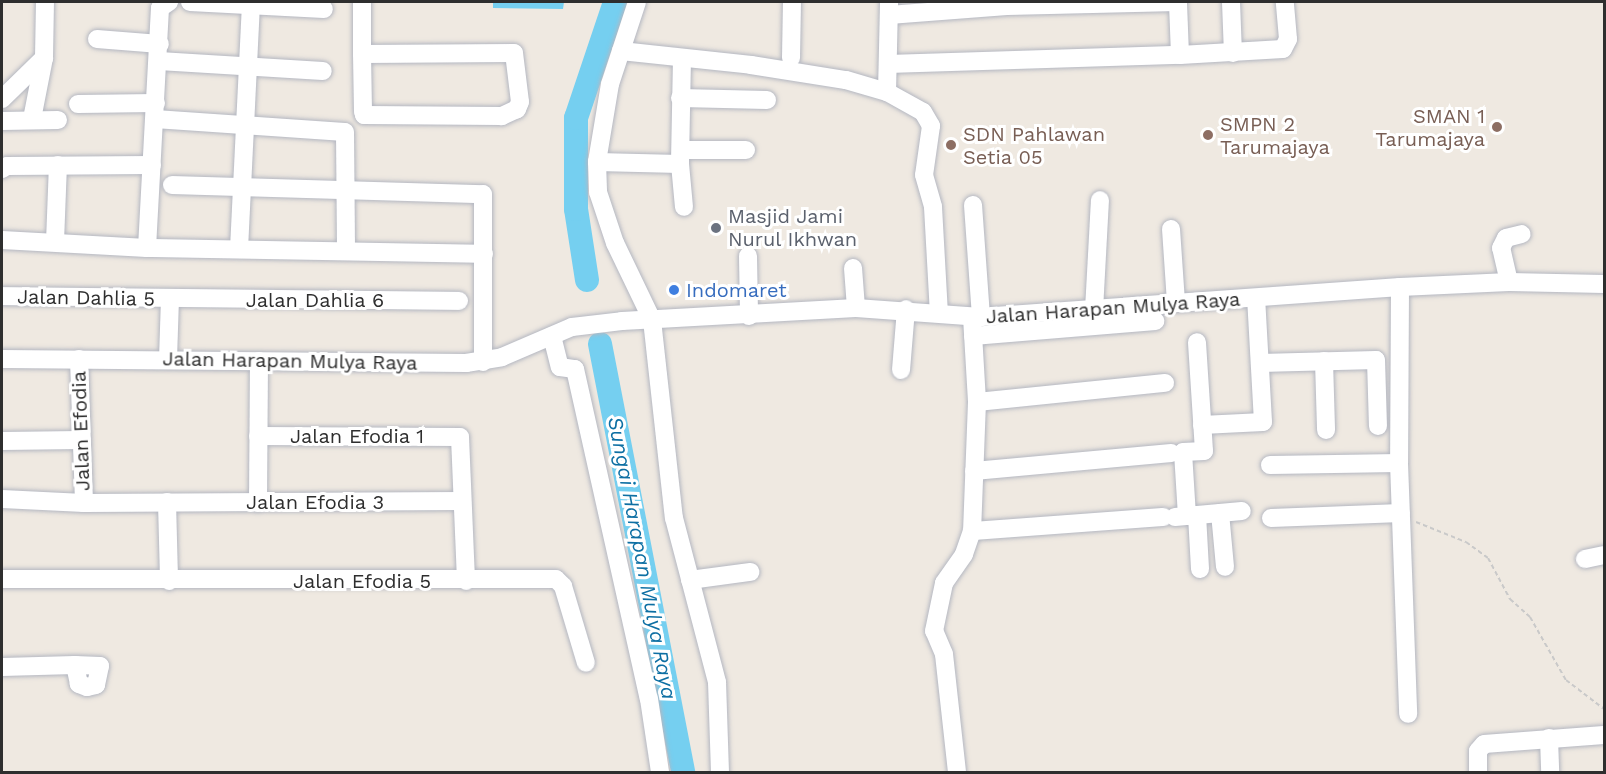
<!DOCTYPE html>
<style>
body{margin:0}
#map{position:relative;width:1606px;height:774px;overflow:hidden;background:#efe9e1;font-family:"Work Sans",sans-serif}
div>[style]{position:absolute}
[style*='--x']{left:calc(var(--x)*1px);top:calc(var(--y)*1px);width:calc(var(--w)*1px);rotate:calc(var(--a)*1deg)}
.water>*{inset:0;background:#75cff0}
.river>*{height:24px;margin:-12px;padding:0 12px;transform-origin:12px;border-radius:12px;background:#75cff0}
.path>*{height:2px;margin-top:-1px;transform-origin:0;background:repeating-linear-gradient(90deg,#c9c9c9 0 4.5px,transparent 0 7.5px)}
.roads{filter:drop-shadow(0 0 2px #b4b7c1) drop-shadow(0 0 2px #b4b7c1)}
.minor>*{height:18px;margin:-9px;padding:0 9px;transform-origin:9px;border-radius:9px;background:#fff}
.dots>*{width:16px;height:16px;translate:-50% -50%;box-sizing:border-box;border:3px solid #fff;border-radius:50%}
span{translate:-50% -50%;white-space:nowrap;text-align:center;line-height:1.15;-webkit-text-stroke:6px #fff;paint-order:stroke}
.education-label{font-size:20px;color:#785e54}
.right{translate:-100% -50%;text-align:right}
.left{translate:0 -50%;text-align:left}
.worship-label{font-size:20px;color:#5b616d}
.shop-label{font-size:20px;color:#366cbe}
.street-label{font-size:20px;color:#2e2e2e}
.water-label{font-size:21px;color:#0d6fa3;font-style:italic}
.frame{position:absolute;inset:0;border:3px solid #2e2e2e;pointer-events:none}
</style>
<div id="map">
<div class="water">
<div style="clip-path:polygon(493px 2px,564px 2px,563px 9px,493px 8px)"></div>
</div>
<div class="river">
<div style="--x:587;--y:280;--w:72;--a:-98.8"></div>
<div style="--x:576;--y:209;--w:91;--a:-90"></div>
<div style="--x:576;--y:118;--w:122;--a:-71.4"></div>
<div style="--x:600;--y:344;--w:436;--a:79"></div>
</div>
<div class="path">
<div style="--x:1416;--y:522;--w:54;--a:21.8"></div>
<div style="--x:1466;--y:542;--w:27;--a:36"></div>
<div style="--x:1488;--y:558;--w:47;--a:61.8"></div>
<div style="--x:1510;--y:599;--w:27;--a:42"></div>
<div style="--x:1530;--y:617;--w:73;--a:60.3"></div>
<div style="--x:1566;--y:680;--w:48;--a:37.3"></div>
</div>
<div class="roads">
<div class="minor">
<div style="--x:190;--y:2;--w:134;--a:3"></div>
<div style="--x:637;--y:2;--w:86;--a:108.2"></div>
<div style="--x:610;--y:84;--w:79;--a:99.5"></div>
<div style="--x:597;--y:162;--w:30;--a:88"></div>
<div style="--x:598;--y:192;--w:54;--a:71.6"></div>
<div style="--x:615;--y:243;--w:85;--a:64.3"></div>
<div style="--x:652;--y:320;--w:199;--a:83.7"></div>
<div style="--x:674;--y:518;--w:170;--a:75.3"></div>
<div style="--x:717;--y:682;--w:90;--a:88.1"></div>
<div style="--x:1231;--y:2;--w:51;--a:87.8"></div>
<div style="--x:889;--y:15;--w:118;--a:-4.4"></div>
<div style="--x:1007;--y:6;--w:171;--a:-1.3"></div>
<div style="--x:97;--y:39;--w:63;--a:4.5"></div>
<div style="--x:621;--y:51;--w:131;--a:6.1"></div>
<div style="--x:751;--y:65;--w:96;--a:9"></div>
<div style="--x:846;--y:80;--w:43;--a:16.3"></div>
<div style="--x:887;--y:92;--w:41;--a:29.1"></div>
<div style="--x:923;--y:112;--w:16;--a:60"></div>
<div style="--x:931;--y:126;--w:49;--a:98.1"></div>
<div style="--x:924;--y:175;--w:33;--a:74"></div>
<div style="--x:933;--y:207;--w:106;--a:86.8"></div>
<div style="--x:362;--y:54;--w:152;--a:-0.4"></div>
<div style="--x:514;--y:53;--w:49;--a:83"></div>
<div style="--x:520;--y:102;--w:8;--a:113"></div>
<div style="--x:517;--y:109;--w:17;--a:155"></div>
<div style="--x:502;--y:116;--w:138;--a:-179.6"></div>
<div style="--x:364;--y:115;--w:4;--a:-104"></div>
<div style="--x:363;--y:111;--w:57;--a:-91"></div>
<div style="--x:362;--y:54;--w:52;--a:-90"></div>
<div style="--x:1180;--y:55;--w:103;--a:-3.3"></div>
<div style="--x:1283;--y:49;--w:11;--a:-63"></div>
<div style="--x:1288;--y:39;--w:37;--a:-95"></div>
<div style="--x:682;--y:58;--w:106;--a:91.1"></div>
<div style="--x:680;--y:164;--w:43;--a:84.7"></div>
<div style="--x:791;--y:58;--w:56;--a:-89"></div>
<div style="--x:159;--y:61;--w:164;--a:3.5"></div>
<div style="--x:889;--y:64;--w:291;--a:-1.8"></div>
<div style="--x:1180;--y:55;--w:53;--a:-92.2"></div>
<div style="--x:887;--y:92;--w:90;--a:-88.7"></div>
<div style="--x:680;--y:98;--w:87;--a:1.3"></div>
<div style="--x:2;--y:99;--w:59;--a:-44.3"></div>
<div style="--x:78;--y:104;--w:78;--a:-0.7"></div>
<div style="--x:32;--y:119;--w:62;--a:-78.9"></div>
<div style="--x:44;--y:58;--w:56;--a:-89"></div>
<div style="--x:155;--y:119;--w:190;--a:3.9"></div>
<div style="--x:345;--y:132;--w:119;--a:89.5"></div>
<div style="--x:2;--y:121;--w:56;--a:-1"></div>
<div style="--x:681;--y:150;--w:65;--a:0"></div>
<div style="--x:597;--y:162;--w:83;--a:1.4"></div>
<div style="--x:2;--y:169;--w:6;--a:-31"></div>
<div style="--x:7;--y:166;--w:145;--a:-0.4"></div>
<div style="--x:172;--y:185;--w:311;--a:1.7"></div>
<div style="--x:483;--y:194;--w:168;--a:90"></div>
<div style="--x:973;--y:205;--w:112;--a:85.9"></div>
<div style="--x:1171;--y:229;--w:74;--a:86.1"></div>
<div style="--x:2;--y:240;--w:145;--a:3.2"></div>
<div style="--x:147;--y:248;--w:337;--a:1"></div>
<div style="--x:55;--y:242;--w:77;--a:-87.8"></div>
<div style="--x:147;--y:248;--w:240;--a:-86.9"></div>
<div style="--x:160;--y:8;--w:11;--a:-34"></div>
<div style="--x:239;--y:249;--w:243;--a:-87.2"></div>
<div style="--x:748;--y:256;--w:60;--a:89"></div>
<div style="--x:853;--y:268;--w:40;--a:85.7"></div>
<div style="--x:1509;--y:282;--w:35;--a:-103"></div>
<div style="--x:1501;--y:248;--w:11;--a:-63"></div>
<div style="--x:1506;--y:238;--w:16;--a:-14"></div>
<div style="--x:1400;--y:287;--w:176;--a:90.3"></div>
<div style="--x:1399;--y:463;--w:251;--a:87.9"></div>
<div style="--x:2;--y:296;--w:457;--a:0.6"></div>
<div style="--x:1094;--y:310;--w:110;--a:-86.9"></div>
<div style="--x:972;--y:317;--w:85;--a:86.6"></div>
<div style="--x:977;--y:402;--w:129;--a:92.2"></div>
<div style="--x:972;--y:531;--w:192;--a:-4.2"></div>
<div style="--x:552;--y:336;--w:32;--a:76"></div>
<div style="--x:560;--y:367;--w:15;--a:8"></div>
<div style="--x:575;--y:369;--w:338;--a:77.4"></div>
<div style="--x:649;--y:699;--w:74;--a:81.4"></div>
<div style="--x:973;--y:336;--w:183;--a:-4.7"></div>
<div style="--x:2;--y:359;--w:464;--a:0.5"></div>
<div style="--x:466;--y:363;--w:36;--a:-9"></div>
<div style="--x:502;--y:357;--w:76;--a:-23.2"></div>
<div style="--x:572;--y:327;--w:50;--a:-6.8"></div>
<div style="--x:622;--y:321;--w:234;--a:-3.2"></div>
<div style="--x:856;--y:308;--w:125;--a:4.1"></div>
<div style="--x:981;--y:317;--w:420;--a:-4.1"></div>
<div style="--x:1400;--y:287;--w:109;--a:-2.6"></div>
<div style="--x:1509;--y:282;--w:95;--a:1.2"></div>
<div style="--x:79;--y:359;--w:144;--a:88"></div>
<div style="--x:168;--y:359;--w:59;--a:-88.1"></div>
<div style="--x:1324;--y:361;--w:69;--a:88.3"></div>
<div style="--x:1260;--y:363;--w:116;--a:-1.5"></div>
<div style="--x:1376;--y:360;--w:66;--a:88.3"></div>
<div style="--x:901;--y:370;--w:61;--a:-85.3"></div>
<div style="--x:977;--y:402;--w:189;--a:-5.8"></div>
<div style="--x:1202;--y:425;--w:61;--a:-2.8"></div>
<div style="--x:1263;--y:422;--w:124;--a:-93.2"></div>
<div style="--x:258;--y:436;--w:202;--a:0.3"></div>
<div style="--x:460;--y:437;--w:144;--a:87.6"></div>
<div style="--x:2;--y:441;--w:78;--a:-0.7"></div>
<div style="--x:1270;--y:465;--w:129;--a:-0.9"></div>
<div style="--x:974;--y:471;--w:198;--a:-5.2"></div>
<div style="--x:2;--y:499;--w:82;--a:2.8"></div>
<div style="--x:84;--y:503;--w:378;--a:-0.3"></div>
<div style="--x:167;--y:502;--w:79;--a:88.5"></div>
<div style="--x:258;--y:503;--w:142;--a:-89.6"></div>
<div style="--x:1220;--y:513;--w:54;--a:84.7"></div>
<div style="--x:1197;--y:515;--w:54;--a:86.8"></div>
<div style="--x:1187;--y:516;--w:64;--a:-93.6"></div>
<div style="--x:1183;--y:452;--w:21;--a:-3"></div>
<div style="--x:1204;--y:451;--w:109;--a:-93.7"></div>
<div style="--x:1175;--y:517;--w:67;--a:-5.1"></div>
<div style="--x:1271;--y:518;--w:130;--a:-2.2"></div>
<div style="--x:1585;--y:559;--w:19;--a:-12"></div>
<div style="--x:2;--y:579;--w:554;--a:0"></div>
<div style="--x:556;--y:579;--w:10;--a:45"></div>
<div style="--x:563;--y:586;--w:80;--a:73.4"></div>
<div style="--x:690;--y:580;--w:61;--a:-7.6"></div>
<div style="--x:2;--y:667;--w:73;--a:-1.6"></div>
<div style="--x:75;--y:665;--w:25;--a:2"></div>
<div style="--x:100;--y:666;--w:19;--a:102"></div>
<div style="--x:96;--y:685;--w:9;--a:167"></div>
<div style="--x:87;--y:687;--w:9;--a:-159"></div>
<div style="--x:79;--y:684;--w:19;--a:-102"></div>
<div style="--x:1549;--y:738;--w:34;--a:88"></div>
<div style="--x:957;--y:772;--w:119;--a:-96.3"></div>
<div style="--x:944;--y:654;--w:25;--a:-113"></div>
<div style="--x:934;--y:631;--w:49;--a:-78.2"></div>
<div style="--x:944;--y:583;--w:35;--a:-55"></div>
<div style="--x:964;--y:554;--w:24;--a:-71"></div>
<div style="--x:1478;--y:772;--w:21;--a:-90"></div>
<div style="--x:1478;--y:751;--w:9;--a:-49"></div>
<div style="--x:1484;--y:744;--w:120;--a:-4.3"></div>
</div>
</div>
<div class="dots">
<div style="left:1497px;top:127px;background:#8d6e63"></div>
<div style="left:1208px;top:135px;background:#8d6e63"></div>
<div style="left:951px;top:145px;background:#8d6e63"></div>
<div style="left:716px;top:228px;background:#6b7280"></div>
<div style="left:674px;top:290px;background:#3f7fe0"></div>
</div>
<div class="education-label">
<span class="right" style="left:1485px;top:128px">SMAN 1<br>Tarumajaya</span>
<span class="left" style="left:1220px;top:136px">SMPN 2<br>Tarumajaya</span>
<span class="left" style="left:963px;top:146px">SDN Pahlawan<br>Setia 05</span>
</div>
<div class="worship-label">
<span class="left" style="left:728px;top:228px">Masjid Jami<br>Nurul Ikhwan</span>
</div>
<div class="shop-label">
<span class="left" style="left:686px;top:290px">Indomaret</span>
</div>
<div class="street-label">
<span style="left:86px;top:298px;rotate:1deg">Jalan Dahlia 5</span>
<span style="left:315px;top:300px">Jalan Dahlia 6</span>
<span style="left:1113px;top:308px;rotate:-4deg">Jalan Harapan Mulya Raya</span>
<span style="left:290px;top:361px;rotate:1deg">Jalan Harapan Mulya Raya</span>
<span style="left:81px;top:431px;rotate:-92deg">Jalan Efodia</span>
<span style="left:357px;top:436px">Jalan Efodia 1</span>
<span style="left:315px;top:502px">Jalan Efodia 3</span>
<span style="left:362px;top:581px">Jalan Efodia 5</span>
</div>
<div class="water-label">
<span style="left:642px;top:558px;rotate:79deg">Sungai Harapan Mulya Raya</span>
</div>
<div class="frame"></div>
</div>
